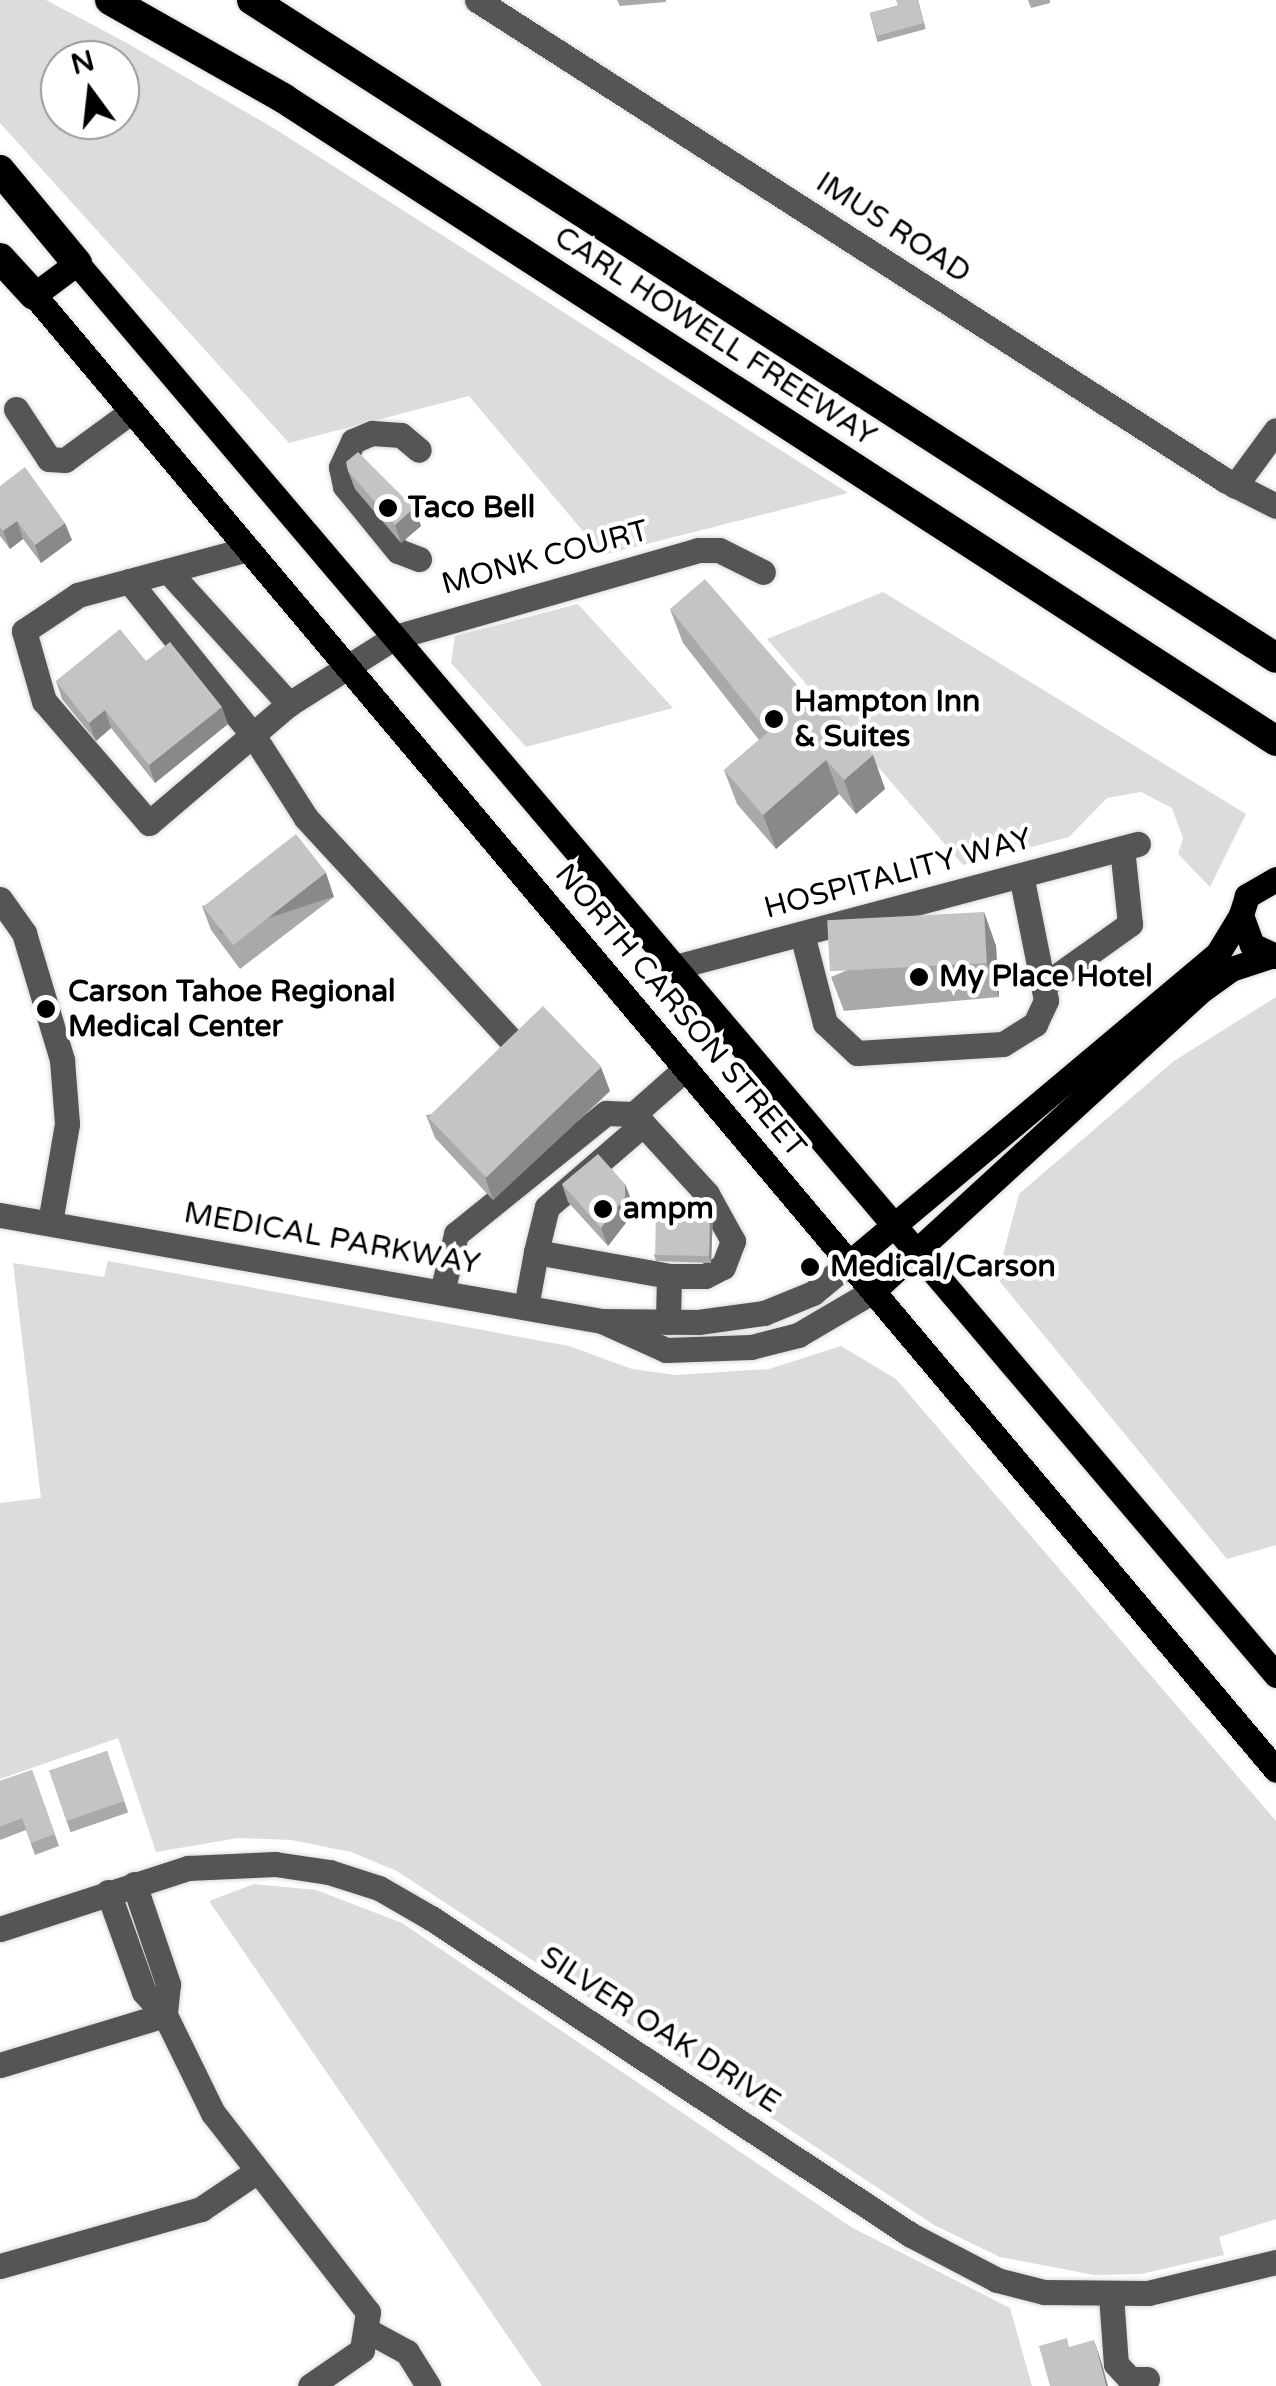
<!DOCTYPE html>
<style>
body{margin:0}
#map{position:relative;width:1276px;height:2386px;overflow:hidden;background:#fff;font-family:"Varela Round",sans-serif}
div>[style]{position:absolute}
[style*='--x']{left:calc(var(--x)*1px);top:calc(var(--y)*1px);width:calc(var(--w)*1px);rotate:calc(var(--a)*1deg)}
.green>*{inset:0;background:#dcdcdc}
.roads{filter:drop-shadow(0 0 2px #dbdbdb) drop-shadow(0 0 2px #dbdbdb)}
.minor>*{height:25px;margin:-12.5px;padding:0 12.5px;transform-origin:12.5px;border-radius:12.5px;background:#555}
.major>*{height:25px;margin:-12.5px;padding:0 12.5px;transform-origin:12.5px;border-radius:12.5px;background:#000}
.highway>*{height:30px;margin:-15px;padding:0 15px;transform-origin:15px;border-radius:15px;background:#000}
.wall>*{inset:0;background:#a9a9a9;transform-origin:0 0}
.shaded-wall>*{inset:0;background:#898989;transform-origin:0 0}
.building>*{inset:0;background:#c4c4c4;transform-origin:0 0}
.dots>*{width:28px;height:28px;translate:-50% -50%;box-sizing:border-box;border:5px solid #fff;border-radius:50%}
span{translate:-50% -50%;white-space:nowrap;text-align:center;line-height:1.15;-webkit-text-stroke:9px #fff;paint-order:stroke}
.street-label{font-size:30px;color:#000}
.poi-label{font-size:30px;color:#000;font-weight:700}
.left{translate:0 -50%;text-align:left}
.north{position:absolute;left:40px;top:40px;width:100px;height:100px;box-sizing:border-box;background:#fff;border:2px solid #999;border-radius:50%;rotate:345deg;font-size:28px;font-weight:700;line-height:40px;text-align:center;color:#000}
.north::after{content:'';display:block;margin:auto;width:35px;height:45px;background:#000;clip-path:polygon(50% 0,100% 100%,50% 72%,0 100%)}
</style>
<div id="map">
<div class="green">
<div style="clip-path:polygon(evenodd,0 0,46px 0,125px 42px,275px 129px,848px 493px,603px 555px,469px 396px,289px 443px,0 123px,0 0,60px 60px,120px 60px,120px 120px,60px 120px,60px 60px)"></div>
<div style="clip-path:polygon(883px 592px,1246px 814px,1210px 887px,1178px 854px,1183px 838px,1172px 808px,1141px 792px,1107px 798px,1069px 837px,963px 865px,767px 639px)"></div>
<div style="clip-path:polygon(578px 604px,673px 708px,526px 747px,451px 663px,455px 636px)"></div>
<div style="clip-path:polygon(1276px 997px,1276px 1545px,1227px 1559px,997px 1278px,1019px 1194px,1174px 1061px)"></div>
<div style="clip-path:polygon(108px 1261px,569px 1346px,632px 1369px,676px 1375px,769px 1369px,841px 1346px,896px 1379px,1276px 1821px,1276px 2219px,1219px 2237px,1224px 2255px,1141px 2274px,1094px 2275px,1000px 2257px,934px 2225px,397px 1871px,351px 1852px,291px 1840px,238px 1838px,156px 1852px,118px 1738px,0 1779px,0 1503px,41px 1498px,13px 1263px,104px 1277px)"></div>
<div style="clip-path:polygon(254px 1884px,316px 1890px,402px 1923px,851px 2227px,1010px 2308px,1032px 2386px,542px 2386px,209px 1901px)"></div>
</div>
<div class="roads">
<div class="minor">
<div style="--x:477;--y:0;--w:889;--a:32.69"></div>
<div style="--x:1225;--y:480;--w:57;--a:27"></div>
<div style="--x:16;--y:409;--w:60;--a:56.6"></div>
<div style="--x:49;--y:459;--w:16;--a:4"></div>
<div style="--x:65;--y:460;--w:83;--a:-36.2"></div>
<div style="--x:1235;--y:486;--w:69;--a:-53.8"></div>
<div style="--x:248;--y:549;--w:176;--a:164.9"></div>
<div style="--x:78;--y:595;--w:65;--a:146.3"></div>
<div style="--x:24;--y:631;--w:73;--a:74.1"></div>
<div style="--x:44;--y:701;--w:161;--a:49.3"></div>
<div style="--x:149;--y:823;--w:184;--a:-40.4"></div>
<div style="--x:289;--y:704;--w:125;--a:-32.3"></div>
<div style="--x:395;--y:637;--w:315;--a:-16"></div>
<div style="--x:698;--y:550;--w:21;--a:0"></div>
<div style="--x:719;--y:550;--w:49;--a:26.6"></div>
<div style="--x:419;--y:559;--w:22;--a:-159"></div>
<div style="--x:398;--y:551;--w:84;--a:-129.2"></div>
<div style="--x:345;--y:486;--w:19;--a:-102"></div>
<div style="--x:341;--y:467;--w:29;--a:-65"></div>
<div style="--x:353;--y:441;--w:21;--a:-23"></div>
<div style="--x:372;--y:433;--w:29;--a:4"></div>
<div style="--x:401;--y:435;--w:23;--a:40"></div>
<div style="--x:168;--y:571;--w:180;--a:47.7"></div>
<div style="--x:129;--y:581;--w:198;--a:51.2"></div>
<div style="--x:253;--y:735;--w:98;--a:57.4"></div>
<div style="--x:306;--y:818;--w:301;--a:47.3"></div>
<div style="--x:0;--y:899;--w:42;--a:54.8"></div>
<div style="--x:24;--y:933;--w:133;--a:73.3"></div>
<div style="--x:62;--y:1060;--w:64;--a:85.5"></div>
<div style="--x:67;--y:1124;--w:99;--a:99.8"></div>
<div style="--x:802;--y:934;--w:92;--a:75.5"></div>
<div style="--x:825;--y:1023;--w:44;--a:43.2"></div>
<div style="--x:857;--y:1053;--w:146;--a:-3.5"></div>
<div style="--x:1003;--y:1044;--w:38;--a:-32"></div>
<div style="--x:1035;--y:1024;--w:26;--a:-65"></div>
<div style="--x:1046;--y:1000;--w:127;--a:-101.3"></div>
<div style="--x:675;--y:967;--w:479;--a:-14.9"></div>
<div style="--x:1043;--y:986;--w:107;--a:-35.5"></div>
<div style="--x:1130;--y:924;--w:76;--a:-96"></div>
<div style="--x:0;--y:1215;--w:611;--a:9.99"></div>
<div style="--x:602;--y:1321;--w:96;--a:0.6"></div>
<div style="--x:698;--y:1322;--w:67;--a:-7.8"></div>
<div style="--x:764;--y:1313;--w:53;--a:-22.2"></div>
<div style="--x:813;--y:1293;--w:47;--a:-39.8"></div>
<div style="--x:536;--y:1252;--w:46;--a:-76.3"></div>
<div style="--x:547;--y:1207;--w:127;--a:-40.8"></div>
<div style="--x:442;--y:1292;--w:60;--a:-76.4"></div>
<div style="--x:456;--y:1234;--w:193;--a:-38.9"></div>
<div style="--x:606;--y:1113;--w:28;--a:2"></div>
<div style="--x:526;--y:1307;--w:56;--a:-79.7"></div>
<div style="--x:536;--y:1252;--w:135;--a:10.2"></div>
<div style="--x:602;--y:1321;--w:70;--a:24.4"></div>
<div style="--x:666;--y:1350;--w:85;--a:-2"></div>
<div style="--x:751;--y:1347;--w:49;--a:-14.3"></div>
<div style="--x:798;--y:1335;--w:87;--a:-30.4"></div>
<div style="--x:668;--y:1322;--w:46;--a:-88.8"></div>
<div style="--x:669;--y:1276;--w:36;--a:0"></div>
<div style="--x:705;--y:1276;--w:20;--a:-27"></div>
<div style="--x:723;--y:1267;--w:28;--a:-69"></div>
<div style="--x:733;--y:1241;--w:54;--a:-119"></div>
<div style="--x:707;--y:1194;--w:108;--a:-132.4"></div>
<div style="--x:634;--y:1114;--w:69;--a:-41.5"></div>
<div style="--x:134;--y:1884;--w:106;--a:71.2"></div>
<div style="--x:168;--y:1984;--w:31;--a:96"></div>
<div style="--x:108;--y:1892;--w:106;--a:70.2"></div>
<div style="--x:144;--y:1992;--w:31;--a:48"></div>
<div style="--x:165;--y:2015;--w:109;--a:63.9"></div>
<div style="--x:213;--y:2113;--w:252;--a:52.1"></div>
<div style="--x:368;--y:2312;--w:38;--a:99"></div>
<div style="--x:362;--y:2350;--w:63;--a:145.3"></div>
<div style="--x:0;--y:1929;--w:198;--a:-18"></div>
<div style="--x:188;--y:1868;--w:87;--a:-2.6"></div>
<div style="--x:275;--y:1864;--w:55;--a:8.4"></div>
<div style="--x:329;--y:1872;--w:52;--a:17.7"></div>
<div style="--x:379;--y:1888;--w:60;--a:30"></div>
<div style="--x:431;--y:1918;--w:575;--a:33.44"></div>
<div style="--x:911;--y:2235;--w:97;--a:27.6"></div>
<div style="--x:997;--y:2280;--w:49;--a:14.3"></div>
<div style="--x:1044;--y:2292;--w:104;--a:0.6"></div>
<div style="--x:1148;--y:2293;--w:132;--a:-13.6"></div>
<div style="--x:0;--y:2065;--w:172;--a:-16.9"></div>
<div style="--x:0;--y:2266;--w:209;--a:-15.8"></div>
<div style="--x:201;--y:2209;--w:66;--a:-33.9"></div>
<div style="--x:1111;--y:2295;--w:69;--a:85.9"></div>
<div style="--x:1116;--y:2364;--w:21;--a:47"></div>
<div style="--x:1130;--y:2379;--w:17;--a:0"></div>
<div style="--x:370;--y:2332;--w:42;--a:28.4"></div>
<div style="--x:407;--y:2352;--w:40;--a:58"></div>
</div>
<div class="major">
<div style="--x:1276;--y:879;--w:34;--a:150"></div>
<div style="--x:1247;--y:896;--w:20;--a:108"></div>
<div style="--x:1241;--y:915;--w:32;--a:70"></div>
<div style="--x:1252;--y:945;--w:26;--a:25"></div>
<div style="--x:849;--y:1263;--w:482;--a:-40"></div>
<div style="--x:1218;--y:953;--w:44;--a:-58.8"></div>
<div style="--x:873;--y:1291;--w:446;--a:-42.5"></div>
<div style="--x:1202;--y:990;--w:36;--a:-36"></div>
<div style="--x:1231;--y:969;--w:41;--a:-18.4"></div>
<div style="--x:1276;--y:1675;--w:1852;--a:-130.34"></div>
<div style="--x:77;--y:263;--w:54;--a:143.3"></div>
<div style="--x:34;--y:295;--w:1928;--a:49.9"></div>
</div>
<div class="highway">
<div style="--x:110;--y:0;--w:199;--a:29.5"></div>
<div style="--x:283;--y:98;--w:1183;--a:32.92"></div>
<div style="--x:252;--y:0;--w:1217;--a:32.72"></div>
<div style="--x:0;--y:170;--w:121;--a:50.4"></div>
<div style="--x:0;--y:258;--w:50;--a:47.4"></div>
</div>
</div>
<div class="wall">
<div style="clip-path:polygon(617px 0,666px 0,666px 2px,620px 6px)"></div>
<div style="left:918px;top:0;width:30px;height:50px;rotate:75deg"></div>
<div style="clip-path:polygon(1028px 0,1050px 0,1050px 3px,1031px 8px)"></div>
<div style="clip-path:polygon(348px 471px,414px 508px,421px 526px,401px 543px,355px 489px)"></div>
<div style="clip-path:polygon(0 486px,72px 540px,41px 563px,23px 539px,10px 549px,0 536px)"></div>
<div style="clip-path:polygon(670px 609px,824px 716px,873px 755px,885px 789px,856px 814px,839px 794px,776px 849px,737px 804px,724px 770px,759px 740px,683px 643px)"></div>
<div style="clip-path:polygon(146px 661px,228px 724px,155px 783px,111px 728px,96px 741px,62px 699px,56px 681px)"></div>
<div style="clip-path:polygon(326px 873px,334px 897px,240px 969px,211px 930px,202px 906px)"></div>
<div style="clip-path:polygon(984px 912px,996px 946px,999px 997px,844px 1011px,831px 977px)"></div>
<div style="clip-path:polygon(610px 1091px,493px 1200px,435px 1138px,426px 1115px)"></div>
<div style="clip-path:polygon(562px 1184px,625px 1184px,632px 1202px,632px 1215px,608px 1246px,568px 1202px)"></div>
<div style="clip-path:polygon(710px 1207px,713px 1213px,711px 1263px,656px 1261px,654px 1255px)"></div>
<div style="left:107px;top:1751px;width:65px;height:61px;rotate:71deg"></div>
<div style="clip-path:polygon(32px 1770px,59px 1846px,35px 1855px,26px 1830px,0 1840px,0 1781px)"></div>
</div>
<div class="shaded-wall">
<div style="clip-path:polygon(414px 508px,421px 526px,401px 543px,395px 525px)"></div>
<div style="clip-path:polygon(17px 521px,23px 539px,10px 549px,3px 531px)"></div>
<div style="clip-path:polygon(65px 523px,72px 540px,41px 563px,35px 545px)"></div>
<div style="clip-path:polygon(222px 707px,228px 724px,155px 783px,149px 765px)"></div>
<div style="clip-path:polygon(105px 710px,111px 728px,96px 741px,89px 723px)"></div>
<div style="clip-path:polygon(873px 755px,885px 789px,856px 814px,844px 780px)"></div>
<div style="clip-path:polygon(826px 760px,839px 794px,776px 849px,763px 815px)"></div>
<div style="left:326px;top:873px;width:25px;height:118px;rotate:72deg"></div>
<div style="clip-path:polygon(984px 912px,996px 946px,999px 997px,987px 963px)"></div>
<div style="clip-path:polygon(601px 1067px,610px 1091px,493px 1200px,485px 1177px)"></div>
<div style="clip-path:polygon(625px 1184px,632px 1202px,632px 1215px,608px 1246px,601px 1228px)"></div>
<div style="clip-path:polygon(710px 1207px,713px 1213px,711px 1263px,709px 1257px)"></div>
<div style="clip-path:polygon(1094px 2340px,1102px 2364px,1108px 2386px,1106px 2386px)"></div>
</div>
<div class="building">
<div style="clip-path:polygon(896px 0,917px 0,924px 23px,877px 36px,870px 13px,898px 6px)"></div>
<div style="clip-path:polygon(358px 452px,414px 508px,395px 525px,348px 471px,346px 462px)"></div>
<div style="clip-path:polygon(25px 467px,65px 523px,35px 545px,17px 521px,3px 531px,0 527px,0 486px)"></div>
<div style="clip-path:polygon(705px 579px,824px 716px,833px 709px,873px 755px,844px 780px,826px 760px,763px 815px,724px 770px,768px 732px,670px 609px)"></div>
<div style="clip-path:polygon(120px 629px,146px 661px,170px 642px,222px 707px,149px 765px,105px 710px,89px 723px,56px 681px)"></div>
<div style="left:296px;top:834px;width:49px;height:118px;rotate:52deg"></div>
<div style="left:984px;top:912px;width:51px;height:157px;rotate:87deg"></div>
<div style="left:543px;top:1006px;width:84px;height:160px;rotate:46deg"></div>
<div style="clip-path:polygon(598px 1154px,625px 1184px,625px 1197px,601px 1228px,562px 1184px)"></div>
<div style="left:656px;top:1206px;width:54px;height:49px;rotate:1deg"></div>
<div style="left:107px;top:1751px;width:53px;height:61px;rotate:71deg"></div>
<div style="clip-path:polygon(32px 1770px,55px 1834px,31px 1843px,22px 1818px,0 1827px,0 1781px)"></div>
<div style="clip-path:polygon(1067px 2338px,1069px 2347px,1094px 2340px,1106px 2386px,1050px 2386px,1039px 2346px)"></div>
</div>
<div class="dots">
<div style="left:388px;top:508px;background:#000"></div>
<div style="left:774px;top:719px;background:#000"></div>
<div style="left:919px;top:977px;background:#000"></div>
<div style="left:46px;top:1009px;background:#000"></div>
<div style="left:603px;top:1209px;background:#000"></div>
<div style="left:810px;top:1267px;background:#000"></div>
</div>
<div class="street-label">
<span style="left:893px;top:228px;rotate:33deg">IMUS ROAD</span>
<span style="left:715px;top:337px;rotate:33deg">CARL HOWELL FREEWAY</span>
<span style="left:545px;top:558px;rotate:-15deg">MONK COURT</span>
<span style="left:898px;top:874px;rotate:-15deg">HOSPITALITY WAY</span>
<span style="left:680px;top:1011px;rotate:50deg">NORTH CARSON STREET</span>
<span style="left:332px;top:1239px;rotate:10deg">MEDICAL PARKWAY</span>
<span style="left:660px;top:2030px;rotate:33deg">SILVER OAK DRIVE</span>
</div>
<div class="poi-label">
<span class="left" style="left:408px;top:508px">Taco Bell</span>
<span class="left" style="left:794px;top:719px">Hampton Inn<br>&amp; Suites</span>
<span class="left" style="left:939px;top:977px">My Place Hotel</span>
<span class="left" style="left:68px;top:1009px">Carson Tahoe Regional<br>Medical Center</span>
<span class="left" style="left:623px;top:1209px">ampm</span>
<span class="left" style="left:830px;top:1267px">Medical/Carson</span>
</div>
<div class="north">N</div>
</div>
